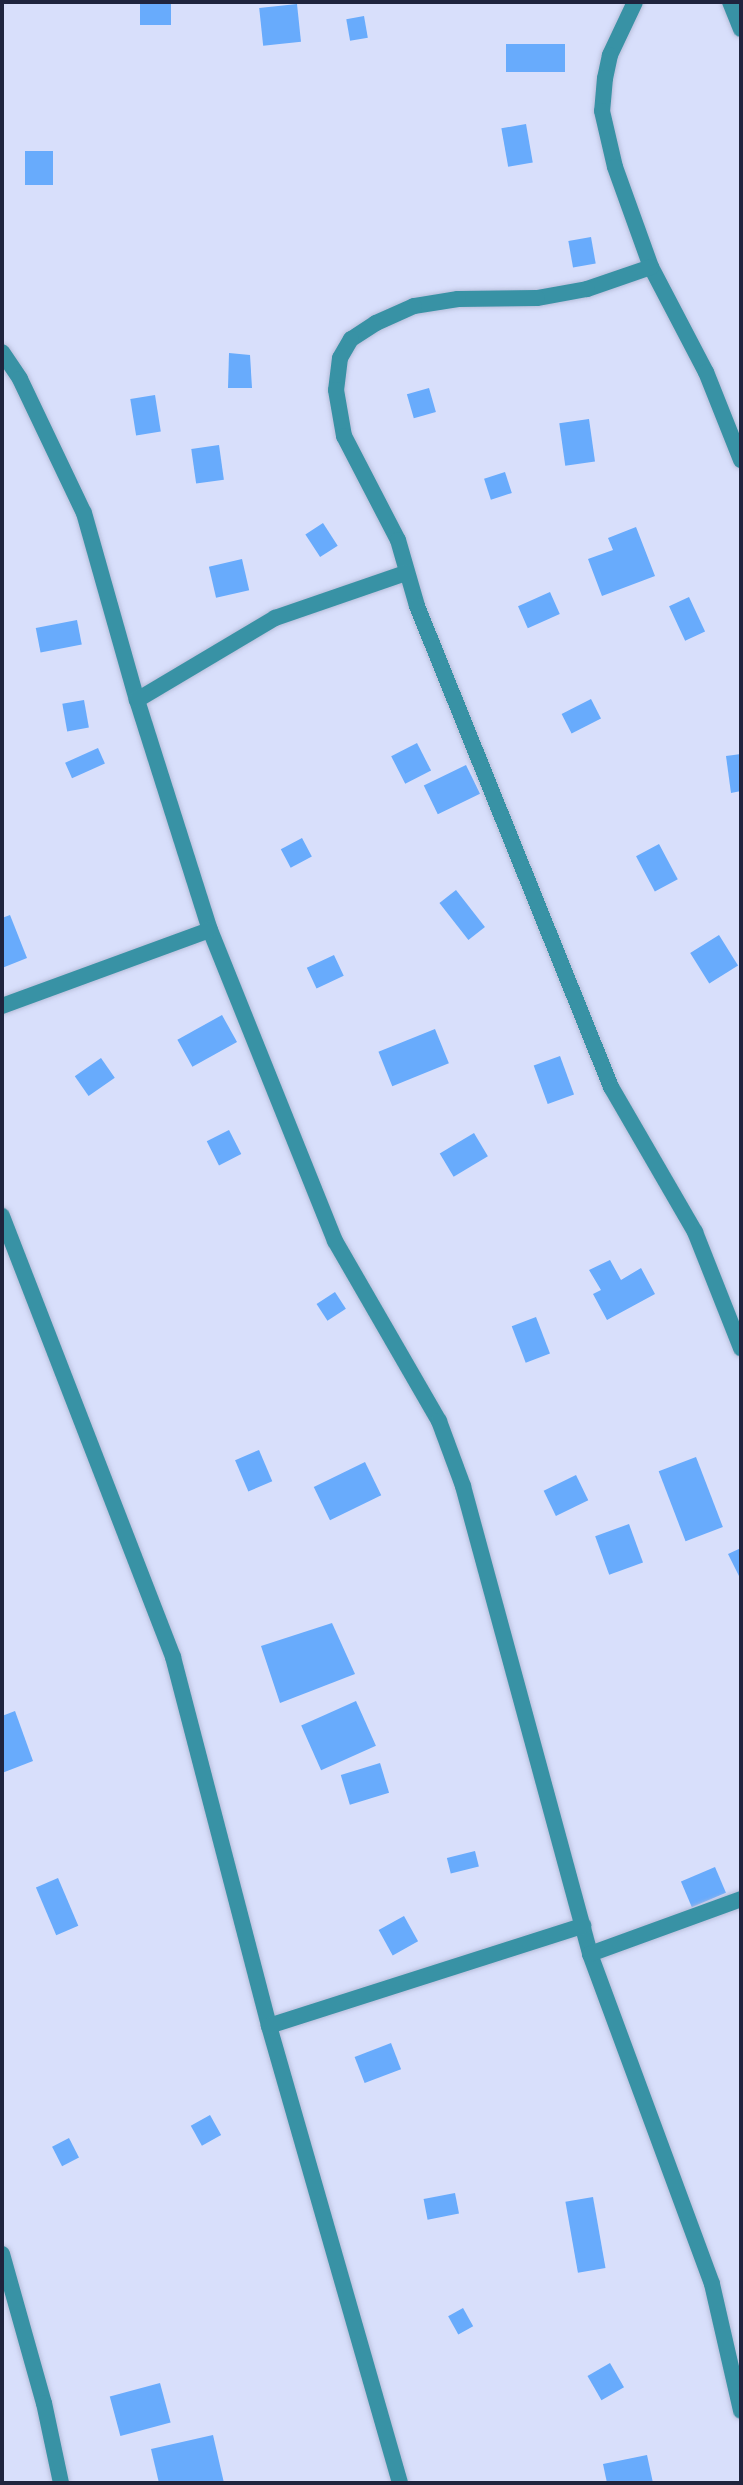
<!DOCTYPE html>
<style>
body{margin:0}
#map{position:relative;width:743px;height:2485px;overflow:hidden;background:#d8dffb;font-family:Jost,sans-serif}
div>[style]{position:absolute}
[style*='--x']{left:calc(var(--x)*1px);top:calc(var(--y)*1px);width:calc(var(--w)*1px);rotate:calc(var(--a)*1deg)}
.building>*{inset:0;background:#68abfc;transform-origin:0 0}
.roads{filter:drop-shadow(0 0 2px #b7bdd9) drop-shadow(0 0 2px #b7bdd9)}
.street>*{height:16px;margin:-8px;padding:0 8px;transform-origin:8px;border-radius:8px;background:#3892a5}
span{translate:-50% -50%;white-space:nowrap;text-align:center;line-height:1.15;-webkit-text-stroke:8px #fff;paint-order:stroke}
.frame{position:absolute;inset:0;border:4px solid #1f243e;pointer-events:none}
</style>
<div id="map">
<div class="building">
<div style="left:140px;top:2px;width:31px;height:23px"></div>
<div style="left:297px;top:4px;width:38px;height:38px;rotate:84deg"></div>
<div style="left:364px;top:16px;width:22px;height:18px;rotate:80deg"></div>
<div style="left:565px;top:44px;width:28px;height:59px;rotate:90deg"></div>
<div style="left:526px;top:124px;width:39px;height:25px;rotate:80deg"></div>
<div style="left:25px;top:151px;width:28px;height:34px"></div>
<div style="left:591px;top:237px;width:27px;height:23px;rotate:80deg"></div>
<div style="clip-path:polygon(229px 353px,250px 355px,252px 388px,228px 388px)"></div>
<div style="left:429px;top:388px;width:25px;height:23px;rotate:74deg"></div>
<div style="left:155px;top:395px;width:37px;height:25px;rotate:81deg"></div>
<div style="left:589px;top:419px;width:43px;height:30px;rotate:82deg"></div>
<div style="left:219px;top:445px;width:35px;height:28px;rotate:82deg"></div>
<div style="left:505px;top:472px;width:22px;height:22px;rotate:72deg"></div>
<div style="left:323px;top:523px;width:27px;height:21px;rotate:57deg"></div>
<div style="clip-path:polygon(636px 527px,655px 576px,602px 596px,588px 559px,613px 550px,608px 538px)"></div>
<div style="left:242px;top:559px;width:32px;height:34px;rotate:77deg"></div>
<div style="left:550px;top:592px;width:24px;height:35px;rotate:66deg"></div>
<div style="left:689px;top:597px;width:38px;height:22px;rotate:65deg"></div>
<div style="left:77px;top:620px;width:25px;height:42px;rotate:79deg"></div>
<div style="left:591px;top:699px;width:22px;height:33px;rotate:63deg"></div>
<div style="left:84px;top:700px;width:28px;height:22px;rotate:80deg"></div>
<div style="left:417px;top:743px;width:31px;height:29px;rotate:63deg"></div>
<div style="left:98px;top:748px;width:17px;height:36px;rotate:66deg"></div>
<div style="clip-path:polygon(741px 754px,741px 791px,731px 793px,726px 756px)"></div>
<div style="left:466px;top:765px;width:32px;height:47px;rotate:64deg"></div>
<div style="left:302px;top:838px;width:21px;height:24px;rotate:62deg"></div>
<div style="left:659px;top:844px;width:40px;height:26px;rotate:62deg"></div>
<div style="left:456px;top:890px;width:47px;height:21px;rotate:52deg"></div>
<div style="clip-path:polygon(10px 915px,27px 958px,2px 968px,2px 918px)"></div>
<div style="left:719px;top:935px;width:36px;height:34px;rotate:58deg"></div>
<div style="left:334px;top:955px;width:23px;height:30px;rotate:65deg"></div>
<div style="left:222px;top:1015px;width:31px;height:51px;rotate:61deg"></div>
<div style="left:435px;top:1029px;width:37px;height:61px;rotate:68deg"></div>
<div style="left:560px;top:1056px;width:41px;height:28px;rotate:70deg"></div>
<div style="left:101px;top:1058px;width:24px;height:32px;rotate:55deg"></div>
<div style="left:229px;top:1130px;width:27px;height:25px;rotate:63deg"></div>
<div style="left:474px;top:1133px;width:27px;height:40px;rotate:59deg"></div>
<div style="clip-path:polygon(610px 1260px,621px 1280px,641px 1268px,655px 1294px,607px 1320px,593px 1294px,601px 1290px,589px 1270px)"></div>
<div style="left:335px;top:1292px;width:20px;height:22px;rotate:57deg"></div>
<div style="left:536px;top:1317px;width:39px;height:26px;rotate:69deg"></div>
<div style="left:259px;top:1450px;width:34px;height:26px;rotate:67deg"></div>
<div style="left:696px;top:1457px;width:75px;height:40px;rotate:69deg"></div>
<div style="left:365px;top:1462px;width:37px;height:57px;rotate:64deg"></div>
<div style="left:576px;top:1475px;width:28px;height:36px;rotate:64deg"></div>
<div style="left:629px;top:1524px;width:41px;height:36px;rotate:70deg"></div>
<div style="clip-path:polygon(741px 1548px,741px 1580px,728px 1554px)"></div>
<div style="clip-path:polygon(332px 1623px,355px 1674px,280px 1703px,261px 1646px)"></div>
<div style="left:356px;top:1701px;width:49px;height:60px;rotate:66deg"></div>
<div style="clip-path:polygon(15px 1711px,33px 1761px,2px 1773px,2px 1716px)"></div>
<div style="left:380px;top:1763px;width:31px;height:41px;rotate:73deg"></div>
<div style="left:475px;top:1851px;width:16px;height:29px;rotate:76deg"></div>
<div style="left:715px;top:1867px;width:28px;height:37px;rotate:67deg"></div>
<div style="left:58px;top:1878px;width:52px;height:24px;rotate:67deg"></div>
<div style="left:404px;top:1916px;width:29px;height:29px;rotate:61deg"></div>
<div style="left:391px;top:2043px;width:28px;height:39px;rotate:69deg"></div>
<div style="left:210px;top:2115px;width:23px;height:22px;rotate:61deg"></div>
<div style="left:69px;top:2138px;width:22px;height:19px;rotate:63deg"></div>
<div style="left:455px;top:2193px;width:21px;height:32px;rotate:79deg"></div>
<div style="left:593px;top:2197px;width:72px;height:28px;rotate:80deg"></div>
<div style="left:463px;top:2308px;width:21px;height:17px;rotate:61deg"></div>
<div style="left:610px;top:2363px;width:28px;height:26px;rotate:60deg"></div>
<div style="left:160px;top:2383px;width:41px;height:52px;rotate:75deg"></div>
<div style="clip-path:polygon(213px 2435px,224px 2483px,159px 2483px,151px 2449px)"></div>
<div style="clip-path:polygon(647px 2455px,653px 2483px,607px 2483px,603px 2464px)"></div>
</div>
<div class="roads">
<div class="street">
<div style="--x:635;--y:2;--w:59;--a:115.3"></div>
<div style="--x:610;--y:55;--w:24;--a:102"></div>
<div style="--x:605;--y:78;--w:33;--a:95"></div>
<div style="--x:602;--y:111;--w:57;--a:76.9"></div>
<div style="--x:615;--y:167;--w:106;--a:70.2"></div>
<div style="--x:651;--y:267;--w:119;--a:62.4"></div>
<div style="--x:706;--y:372;--w:95;--a:68.3"></div>
<div style="--x:730;--y:2;--w:29;--a:68"></div>
<div style="--x:651;--y:267;--w:68;--a:161"></div>
<div style="--x:587;--y:289;--w:51;--a:169.8"></div>
<div style="--x:537;--y:298;--w:79;--a:179.3"></div>
<div style="--x:458;--y:299;--w:45;--a:171"></div>
<div style="--x:414;--y:306;--w:42;--a:155.9"></div>
<div style="--x:376;--y:323;--w:30;--a:147"></div>
<div style="--x:351;--y:339;--w:22;--a:120"></div>
<div style="--x:340;--y:358;--w:32;--a:97"></div>
<div style="--x:336;--y:390;--w:47;--a:80.1"></div>
<div style="--x:344;--y:436;--w:117;--a:62.6"></div>
<div style="--x:398;--y:540;--w:69;--a:73.9"></div>
<div style="--x:417;--y:606;--w:519;--a:68.03"></div>
<div style="--x:611;--y:1087;--w:168;--a:59.9"></div>
<div style="--x:695;--y:1232;--w:125;--a:68.4"></div>
<div style="--x:2;--y:352;--w:32;--a:56"></div>
<div style="--x:20;--y:379;--w:148;--a:64.5"></div>
<div style="--x:84;--y:513;--w:194;--a:74.2"></div>
<div style="--x:137;--y:700;--w:241;--a:72.4"></div>
<div style="--x:210;--y:930;--w:335;--a:68.1"></div>
<div style="--x:335;--y:1241;--w:208;--a:60"></div>
<div style="--x:439;--y:1421;--w:69;--a:69.7"></div>
<div style="--x:463;--y:1486;--w:485;--a:74.8"></div>
<div style="--x:590;--y:1954;--w:352;--a:69.7"></div>
<div style="--x:712;--y:2284;--w:130;--a:77.1"></div>
<div style="--x:137;--y:700;--w:161;--a:-30.7"></div>
<div style="--x:275;--y:618;--w:139;--a:-19"></div>
<div style="--x:2;--y:1006;--w:221;--a:-20.1"></div>
<div style="--x:2;--y:1216;--w:473;--a:68.8"></div>
<div style="--x:173;--y:1657;--w:381;--a:75.4"></div>
<div style="--x:269;--y:2026;--w:475;--a:74"></div>
<div style="--x:590;--y:1954;--w:161;--a:-20"></div>
<div style="--x:269;--y:2026;--w:330;--a:-17.7"></div>
<div style="--x:2;--y:2254;--w:155;--a:74.3"></div>
<div style="--x:44;--y:2403;--w:82;--a:78"></div>
</div>
</div>
<div class="frame"></div>
</div>
